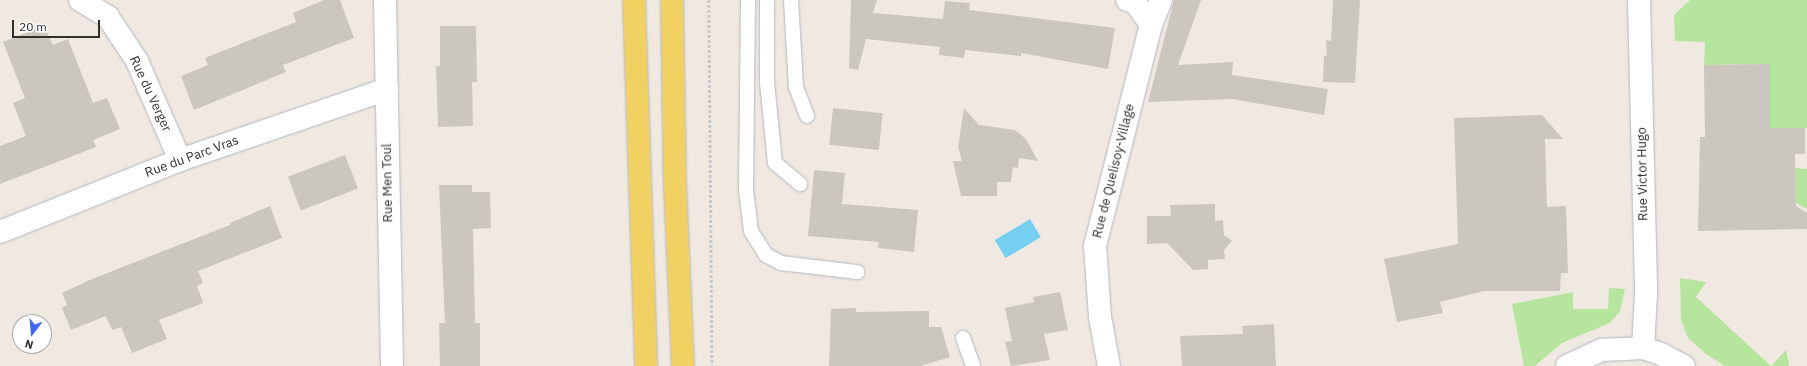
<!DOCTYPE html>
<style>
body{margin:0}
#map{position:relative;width:1807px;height:366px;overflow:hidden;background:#efe9e1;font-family:"IBM Plex Sans",sans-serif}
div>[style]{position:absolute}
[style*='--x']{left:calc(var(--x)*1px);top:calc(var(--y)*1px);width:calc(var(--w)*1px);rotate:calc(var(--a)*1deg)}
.green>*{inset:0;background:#b6e59e}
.water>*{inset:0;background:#75cff0;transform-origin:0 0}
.building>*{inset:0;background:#cbc7bf;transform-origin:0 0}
.path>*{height:2.5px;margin-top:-1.25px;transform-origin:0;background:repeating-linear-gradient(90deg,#c9c9c9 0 3px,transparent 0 5px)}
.roads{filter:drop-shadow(0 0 1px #b4b7c1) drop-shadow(0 0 1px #b4b7c1)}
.lane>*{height:14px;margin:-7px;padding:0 7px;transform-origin:7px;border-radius:7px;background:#fff}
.street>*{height:22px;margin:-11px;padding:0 11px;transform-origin:11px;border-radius:11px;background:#fff}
.primary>*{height:22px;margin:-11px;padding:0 11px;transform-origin:11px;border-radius:11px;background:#f2d163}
span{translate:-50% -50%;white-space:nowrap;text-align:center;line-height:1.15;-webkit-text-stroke:3.5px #fff;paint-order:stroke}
.street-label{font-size:13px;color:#2e2e2e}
.north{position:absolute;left:12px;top:314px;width:40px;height:40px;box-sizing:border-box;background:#fff;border:1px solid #ababab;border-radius:50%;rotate:196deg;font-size:11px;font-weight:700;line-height:16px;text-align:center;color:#2e2e2e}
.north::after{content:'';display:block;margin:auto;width:14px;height:18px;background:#4264fb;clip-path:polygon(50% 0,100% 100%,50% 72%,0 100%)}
.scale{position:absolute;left:12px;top:20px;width:88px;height:18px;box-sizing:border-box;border:2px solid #2e2e2e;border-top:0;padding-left:5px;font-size:12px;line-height:14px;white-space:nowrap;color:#2e2e2e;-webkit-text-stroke:3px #fff;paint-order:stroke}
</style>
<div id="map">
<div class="green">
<div style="clip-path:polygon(1690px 0,1807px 0,1807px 128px,1770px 128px,1770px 64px,1704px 65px,1705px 42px,1675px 41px,1674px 15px)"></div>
<div style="clip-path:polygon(1795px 168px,1807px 169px,1807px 209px,1796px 203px)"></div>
<div style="clip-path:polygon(1680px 278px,1706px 282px,1696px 297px,1771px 366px,1786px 350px,1789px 366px,1725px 366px,1706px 354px,1688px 338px,1681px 320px)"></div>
<div style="clip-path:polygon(1609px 288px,1625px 289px,1620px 311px,1610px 323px,1562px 343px,1535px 366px,1524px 366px,1512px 304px,1573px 292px,1573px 309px,1608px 309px)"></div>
</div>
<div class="water">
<div style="left:1030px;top:219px;width:21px;height:41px;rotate:59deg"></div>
</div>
<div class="building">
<div style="clip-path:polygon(324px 0,340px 0,354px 38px,283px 65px,286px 72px,194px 110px,181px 76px,208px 65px,205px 58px,296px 22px,293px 13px)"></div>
<div style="clip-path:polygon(851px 0,877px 0,873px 13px,943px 19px,945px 1px,970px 3px,969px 10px,1115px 28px,1108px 69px,1021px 53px,1021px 56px,965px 50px,964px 58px,939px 55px,940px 47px,866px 39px,858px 70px,849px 68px)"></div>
<div style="clip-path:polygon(1174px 0,1201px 0,1178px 65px,1233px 62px,1232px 75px,1328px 89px,1324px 115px,1232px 99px,1148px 102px)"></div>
<div style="clip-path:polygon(1333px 0,1360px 0,1355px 83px,1323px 82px,1324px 56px,1327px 56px,1326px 40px,1331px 41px)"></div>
<div style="clip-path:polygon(44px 26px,53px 45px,68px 39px,93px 103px,107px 98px,120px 129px,93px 140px,96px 147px,0 184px,0 146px,26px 136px,13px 103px,25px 98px,3px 42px)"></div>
<div style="clip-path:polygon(440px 26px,476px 26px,477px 82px,472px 82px,473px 126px,438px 127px,436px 66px,440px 66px)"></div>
<div style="clip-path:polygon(1770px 64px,1770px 128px,1805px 128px,1805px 154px,1795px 154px,1796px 206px,1807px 213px,1807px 229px,1698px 231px,1700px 137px,1705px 137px,1704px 65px)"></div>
<div style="left:833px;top:108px;width:50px;height:37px;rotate:6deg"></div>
<div style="clip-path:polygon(964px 108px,979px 125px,1015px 130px,1026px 139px,1038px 161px,1019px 158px,1018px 168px,1013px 167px,1011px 182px,997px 182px,997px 196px,961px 196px,953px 161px,962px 161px,958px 147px)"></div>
<div style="clip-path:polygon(1542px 115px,1563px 139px,1545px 139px,1547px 207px,1566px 206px,1568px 273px,1561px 273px,1560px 291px,1484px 291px,1440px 302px,1443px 313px,1397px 322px,1384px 259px,1458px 244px,1454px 118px)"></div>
<div style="left:345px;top:155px;width:36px;height:61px;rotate:69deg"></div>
<div style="clip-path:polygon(814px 170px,845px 173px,842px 204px,918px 210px,914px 252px,878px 248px,879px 242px,808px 236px)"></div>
<div style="clip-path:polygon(439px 185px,472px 185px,472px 192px,490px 192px,491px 228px,473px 229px,475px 323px,480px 323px,480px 366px,440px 366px,439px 323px,445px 323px)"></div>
<div style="clip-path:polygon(1215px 204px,1215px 221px,1223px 220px,1224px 235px,1232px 241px,1224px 250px,1225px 259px,1208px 260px,1208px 269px,1193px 270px,1167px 243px,1147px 244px,1147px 216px,1171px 216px,1170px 205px)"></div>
<div style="clip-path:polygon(270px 206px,282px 238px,198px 271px,203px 283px,197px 286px,203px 303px,159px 320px,167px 339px,132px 353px,121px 327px,112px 330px,106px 316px,71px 330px,62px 308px,67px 305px,62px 293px,92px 279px,230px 225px,230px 223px)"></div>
<div style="clip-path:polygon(1060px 292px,1068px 330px,1044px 334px,1050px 360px,1011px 366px,1005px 342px,1012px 341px,1005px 308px,1034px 302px,1033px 297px)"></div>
<div style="clip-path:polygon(856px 308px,856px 312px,929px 311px,929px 327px,941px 327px,950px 357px,920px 366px,829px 366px,831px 309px)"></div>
<div style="clip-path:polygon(1274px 324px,1276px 366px,1182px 366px,1180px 336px,1243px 334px,1242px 326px)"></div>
</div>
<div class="path">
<div style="--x:709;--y:0;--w:366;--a:89.5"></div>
</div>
<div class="roads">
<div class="lane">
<div style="--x:748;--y:0;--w:190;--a:90.6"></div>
<div style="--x:746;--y:190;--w:41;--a:83"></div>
<div style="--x:751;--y:231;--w:28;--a:58"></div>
<div style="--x:766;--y:255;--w:17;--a:28"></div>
<div style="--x:781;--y:263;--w:77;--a:6.8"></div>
<div style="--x:767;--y:0;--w:82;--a:90"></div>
<div style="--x:767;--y:82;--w:81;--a:84.4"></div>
<div style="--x:775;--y:163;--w:33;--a:40"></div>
<div style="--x:791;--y:0;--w:87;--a:86.7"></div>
<div style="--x:796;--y:87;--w:31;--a:69"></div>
<div style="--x:963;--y:338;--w:30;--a:70"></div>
</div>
<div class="street">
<div style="--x:80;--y:0;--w:33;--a:31"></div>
<div style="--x:108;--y:17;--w:53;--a:56.6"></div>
<div style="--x:137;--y:61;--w:108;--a:66.5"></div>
<div style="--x:385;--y:0;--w:366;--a:88.9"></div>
<div style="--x:1639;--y:0;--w:294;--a:88.6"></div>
<div style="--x:1646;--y:294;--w:54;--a:93.2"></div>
<div style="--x:1151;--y:25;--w:27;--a:-68"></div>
<div style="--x:0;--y:232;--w:194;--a:-21.8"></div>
<div style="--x:180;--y:160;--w:219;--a:-18.9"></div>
<div style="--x:1109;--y:366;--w:50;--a:-100.4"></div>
<div style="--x:1100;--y:317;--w:71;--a:-94"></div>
<div style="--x:1095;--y:246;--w:228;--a:-75.8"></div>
<div style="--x:1151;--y:25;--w:28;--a:-125"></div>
<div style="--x:1135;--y:2;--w:8;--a:-166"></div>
<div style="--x:1567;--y:366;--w:38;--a:-25"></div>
<div style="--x:1602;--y:350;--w:41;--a:-2.8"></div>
<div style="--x:1643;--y:348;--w:19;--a:18"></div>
<div style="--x:1661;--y:354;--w:26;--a:28"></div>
</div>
<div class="primary">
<div style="--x:634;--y:0;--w:366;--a:88.1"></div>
<div style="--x:672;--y:0;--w:184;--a:89.1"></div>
<div style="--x:675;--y:184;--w:182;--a:87.5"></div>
</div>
</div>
<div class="street-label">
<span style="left:150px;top:94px;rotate:65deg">Rue du Verger</span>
<span style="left:192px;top:157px;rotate:-20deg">Rue du Parc Vras</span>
<span style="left:1114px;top:171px;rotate:-76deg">Rue de Quelisoy-Village</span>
<span style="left:1643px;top:174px;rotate:-91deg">Rue Victor Hugo</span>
<span style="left:388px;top:183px;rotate:-91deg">Rue Men Toul</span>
</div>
<div class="north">N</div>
<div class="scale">20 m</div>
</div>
